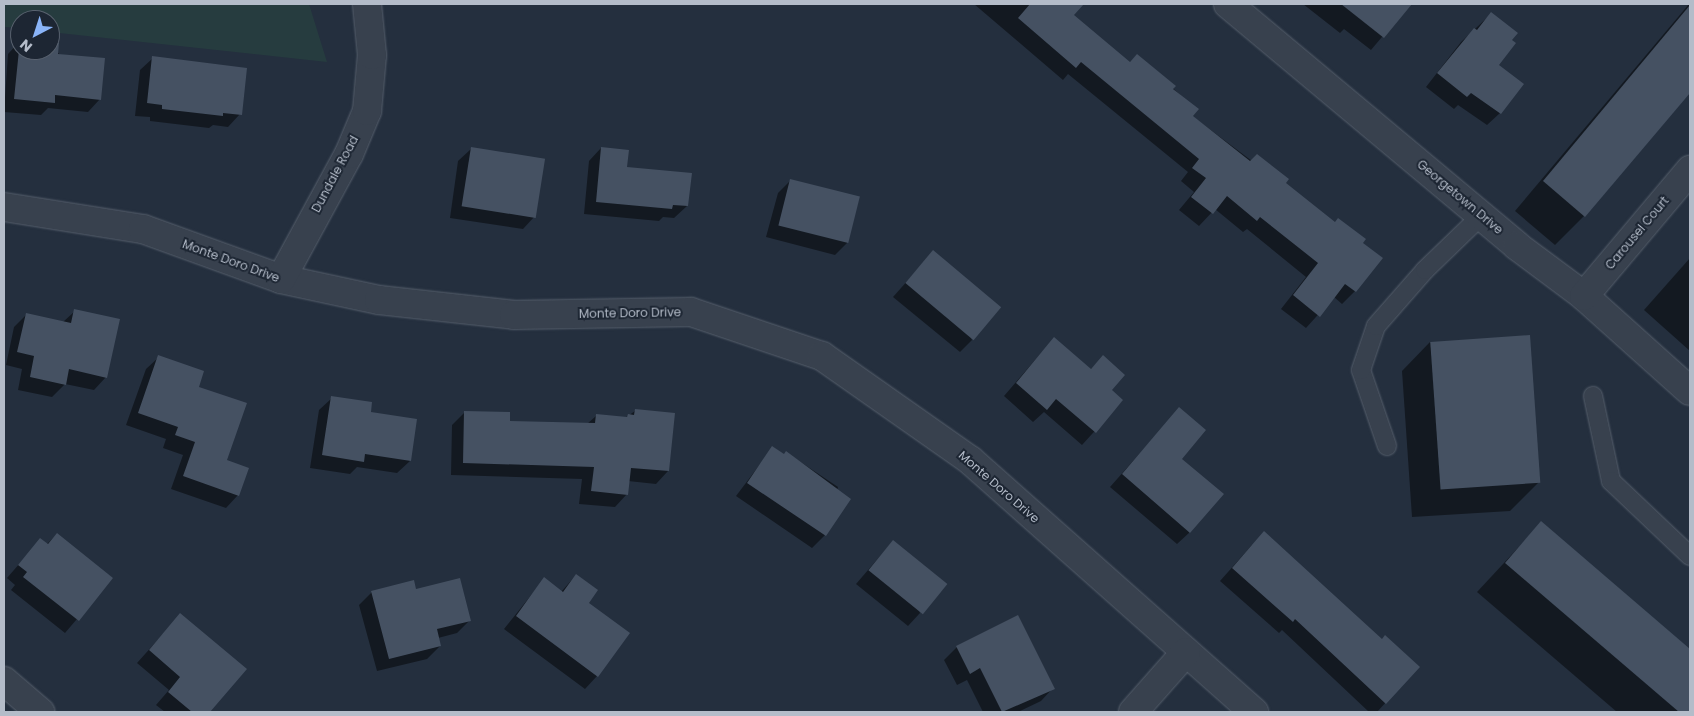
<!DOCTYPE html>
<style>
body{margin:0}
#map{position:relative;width:1694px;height:716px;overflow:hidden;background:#242f3e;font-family:Poppins,sans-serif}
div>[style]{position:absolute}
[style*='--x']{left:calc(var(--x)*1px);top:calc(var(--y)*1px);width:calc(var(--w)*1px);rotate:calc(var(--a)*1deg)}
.green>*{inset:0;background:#263c3f}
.shadow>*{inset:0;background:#0007}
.building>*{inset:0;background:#455162;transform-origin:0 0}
.roads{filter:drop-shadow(0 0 1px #565f6c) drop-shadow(0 0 1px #565f6c)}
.lane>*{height:18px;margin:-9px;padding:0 9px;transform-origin:9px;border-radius:9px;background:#38414e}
.street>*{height:28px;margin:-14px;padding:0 14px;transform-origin:14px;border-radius:14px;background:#38414e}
span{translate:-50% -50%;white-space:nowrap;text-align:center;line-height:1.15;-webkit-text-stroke:4px #1d2633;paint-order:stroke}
.street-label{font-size:12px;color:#b4bcc9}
.frame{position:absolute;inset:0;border:5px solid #b4bcc9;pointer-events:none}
.north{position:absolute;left:10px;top:10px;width:50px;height:50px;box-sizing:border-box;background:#1d2633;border:1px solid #59626f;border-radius:50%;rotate:220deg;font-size:14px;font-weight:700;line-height:20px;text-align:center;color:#b4bcc9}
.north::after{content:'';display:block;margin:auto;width:18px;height:22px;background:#8ab4f8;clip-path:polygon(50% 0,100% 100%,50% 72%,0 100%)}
</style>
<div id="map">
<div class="green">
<div style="clip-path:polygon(4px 4px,309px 4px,327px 62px,50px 32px,50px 20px,20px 20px,20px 28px,4px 27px)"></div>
</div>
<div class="shadow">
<div style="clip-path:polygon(974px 4px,1081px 4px,1072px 15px,1129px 63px,1137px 56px,1197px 110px,1192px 116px,1361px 243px,1355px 291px,1342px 304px,1334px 297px,1306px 328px,1281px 309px,1306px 277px,1247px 229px,1243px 232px,1215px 209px,1199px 226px,1179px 210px,1194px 192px,1181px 181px,1188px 172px,1068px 74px,1063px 80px)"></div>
<div style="clip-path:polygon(1303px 4px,1406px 4px,1408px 6px,1371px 50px,1344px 29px,1340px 33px)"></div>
<div style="clip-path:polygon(1689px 4px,1690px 91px,1584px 216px,1555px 245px,1515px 211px)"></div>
<div style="clip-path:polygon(1491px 14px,1510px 40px,1498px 65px,1500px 113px,1487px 125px,1458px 105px,1454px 109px,1426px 87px,1461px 42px)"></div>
<div style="clip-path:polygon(20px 41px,20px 50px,50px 50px,50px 44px,100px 99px,88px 112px,48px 108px,41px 115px,4px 112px,8px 54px)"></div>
<div style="clip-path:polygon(153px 58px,240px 114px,228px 127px,213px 125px,209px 128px,150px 121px,150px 117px,135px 116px,140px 70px)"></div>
<div style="clip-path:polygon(601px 148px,626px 168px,687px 206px,674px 218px,663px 217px,659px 221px,584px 214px,589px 161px)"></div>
<div style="clip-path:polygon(471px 149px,535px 216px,523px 229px,450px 218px,458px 161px)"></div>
<div style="clip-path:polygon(791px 180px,859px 198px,847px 243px,835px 255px,766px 237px,778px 193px)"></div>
<div style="clip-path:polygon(933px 252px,972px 340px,960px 352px,893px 297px)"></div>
<div style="clip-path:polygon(1690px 258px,1690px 351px,1644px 310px)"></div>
<div style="clip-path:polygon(75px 311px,106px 377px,94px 390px,65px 384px,52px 397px,18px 390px,22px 369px,6px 365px,14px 327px,26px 315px,63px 322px)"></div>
<div style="clip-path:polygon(1430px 342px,1538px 483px,1510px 511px,1412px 517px,1402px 371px)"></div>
<div style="clip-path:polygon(1042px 352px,1090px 370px,1103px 357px,1110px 391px,1122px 401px,1082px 445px,1044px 412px,1033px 422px,1004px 396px)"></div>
<div style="clip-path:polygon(159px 357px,197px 387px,238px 495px,226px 508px,171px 489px,183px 455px,163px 448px,166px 439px,126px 425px,146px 369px)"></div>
<div style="clip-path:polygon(332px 398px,369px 413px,410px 461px,397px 473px,357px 467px,350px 474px,310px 468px,319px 410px)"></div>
<div style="clip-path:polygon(1179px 409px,1180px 459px,1190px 532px,1177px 544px,1110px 487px)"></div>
<div style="clip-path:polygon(635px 411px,668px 471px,656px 484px,628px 481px,627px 494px,615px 507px,579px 504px,582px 479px,451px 475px,452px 425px,465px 412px,509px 422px,587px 424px,596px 416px,625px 418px)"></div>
<div style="clip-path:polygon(773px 447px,784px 455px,787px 453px,838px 487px,825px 535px,812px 548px,736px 496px)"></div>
<div style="clip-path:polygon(1541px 523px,1690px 651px,1690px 712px,1617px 712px,1477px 592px)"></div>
<div style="clip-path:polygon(57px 534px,112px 578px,65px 633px,11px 590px,15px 585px,7px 578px,40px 540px,46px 545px)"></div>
<div style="clip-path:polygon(893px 541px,920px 613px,908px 626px,856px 584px)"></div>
<div style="clip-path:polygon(1252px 545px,1418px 667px,1377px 712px,1369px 712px,1282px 630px,1279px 633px,1220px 581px)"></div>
<div style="clip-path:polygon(576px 575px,587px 603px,597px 676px,585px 689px,504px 629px,544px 579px,561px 592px)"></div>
<div style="clip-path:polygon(416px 591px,470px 620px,457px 633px,438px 638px,440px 646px,427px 659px,377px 671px,359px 605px,372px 592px)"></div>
<div style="clip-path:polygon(180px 615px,245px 669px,208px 712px,165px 712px,156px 705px,169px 690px,137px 663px)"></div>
<div style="clip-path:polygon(1017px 617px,1053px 688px,1041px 701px,1018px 712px,983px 712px,967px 680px,957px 685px,944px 660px,957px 647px)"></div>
</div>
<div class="building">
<div style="clip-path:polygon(1030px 4px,1084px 4px,1074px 15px,1130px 62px,1137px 54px,1176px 86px,1173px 89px,1199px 109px,1193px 116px,1250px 161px,1257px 154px,1289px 179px,1286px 183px,1335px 222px,1338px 218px,1366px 239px,1363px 243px,1383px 258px,1356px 292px,1345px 284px,1320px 317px,1293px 295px,1318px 263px,1260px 217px,1257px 221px,1227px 196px,1213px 214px,1191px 197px,1206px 178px,1192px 168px,1199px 159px,1081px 62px,1076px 68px,1018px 18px)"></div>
<div style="clip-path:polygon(1341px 4px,1412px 4px,1384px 38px)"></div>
<div style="clip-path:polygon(1690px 5px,1690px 93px,1585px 217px,1543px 181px)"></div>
<div style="clip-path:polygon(1491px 12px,1518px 33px,1512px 40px,1516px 43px,1499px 65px,1524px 84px,1501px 114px,1471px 93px,1467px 97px,1437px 73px,1474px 28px,1477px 30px)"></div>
<div style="clip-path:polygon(20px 40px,20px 50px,50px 50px,50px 43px,59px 43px,58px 54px,105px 58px,101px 100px,55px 95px,55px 103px,14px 99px)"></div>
<div style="clip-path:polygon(152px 56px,247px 68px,242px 115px,223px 113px,223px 116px,162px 109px,162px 105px,147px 103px)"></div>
<div style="left:471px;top:147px;width:75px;height:60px;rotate:9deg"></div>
<div style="clip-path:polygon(601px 147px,629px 150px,627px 167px,692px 173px,688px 206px,673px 205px,672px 209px,596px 202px)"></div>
<div style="left:790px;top:179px;width:72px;height:48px;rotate:14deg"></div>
<div style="left:933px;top:250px;width:89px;height:43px;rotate:40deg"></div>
<div style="clip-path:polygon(74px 309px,120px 319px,107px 378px,69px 369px,66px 385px,30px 377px,34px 356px,17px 352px,26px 313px,71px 323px)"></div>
<div style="left:1530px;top:335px;width:148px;height:100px;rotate:86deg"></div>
<div style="clip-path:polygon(1054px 337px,1091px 369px,1103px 355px,1125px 375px,1112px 390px,1123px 400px,1096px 433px,1056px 399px,1047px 410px,1016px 383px)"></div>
<div style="clip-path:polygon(158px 355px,204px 371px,199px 387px,247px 403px,227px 460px,249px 468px,239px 496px,183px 476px,195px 442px,175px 435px,178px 427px,138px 413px)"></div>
<div style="clip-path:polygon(331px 396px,372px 402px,371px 412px,417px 419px,411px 461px,365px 454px,364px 462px,322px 455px)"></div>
<div style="clip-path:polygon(1179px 407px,1206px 430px,1182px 459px,1224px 494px,1190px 533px,1122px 474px)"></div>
<div style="clip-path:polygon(635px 409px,675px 413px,669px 471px,631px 468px,628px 495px,591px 491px,594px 467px,463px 463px,464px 411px,510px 412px,510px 421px,595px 423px,596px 414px,627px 417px,628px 414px,634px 415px)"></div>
<div style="clip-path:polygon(772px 446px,784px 454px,786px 451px,851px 499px,826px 536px,747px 483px)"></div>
<div style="clip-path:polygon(1541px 521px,1690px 649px,1690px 712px,1679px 712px,1505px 563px)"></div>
<div style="clip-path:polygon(1264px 531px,1382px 639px,1385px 635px,1420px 667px,1386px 704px,1295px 619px,1293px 622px,1232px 568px)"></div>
<div style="clip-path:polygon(57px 533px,113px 578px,79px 621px,23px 577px,27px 572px,18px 565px,40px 538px,48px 544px)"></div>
<div style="left:893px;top:540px;width:70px;height:39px;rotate:39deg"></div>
<div style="clip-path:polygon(576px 574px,598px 590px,589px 603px,630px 633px,598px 677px,516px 616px,544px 577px,563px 592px)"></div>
<div style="clip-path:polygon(460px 578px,471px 621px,437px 629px,441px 646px,389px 659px,371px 591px,414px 580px,416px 589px)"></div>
<div style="clip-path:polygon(180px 613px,247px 669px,210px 712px,192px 712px,168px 692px,180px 677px,149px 650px)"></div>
<div style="clip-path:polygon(1018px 615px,1055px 689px,1002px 712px,980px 668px,970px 674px,956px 646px)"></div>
</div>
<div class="roads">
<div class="lane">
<div style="--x:1593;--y:396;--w:87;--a:78"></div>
<div style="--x:1611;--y:481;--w:109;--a:43.5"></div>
<div style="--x:1387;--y:446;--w:80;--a:-108.9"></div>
<div style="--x:1361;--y:370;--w:46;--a:-71.2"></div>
<div style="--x:1376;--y:326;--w:74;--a:-48.8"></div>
<div style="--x:1425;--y:270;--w:79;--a:-44"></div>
</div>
<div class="street">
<div style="--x:1228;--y:4;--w:377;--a:39.9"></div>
<div style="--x:1517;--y:246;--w:84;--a:36.7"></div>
<div style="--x:1584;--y:296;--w:142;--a:41.9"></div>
<div style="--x:4;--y:207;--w:141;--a:9"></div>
<div style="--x:143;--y:229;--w:147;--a:19.9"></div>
<div style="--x:281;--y:279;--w:100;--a:12.1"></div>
<div style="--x:379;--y:300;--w:136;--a:6.3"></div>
<div style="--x:514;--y:315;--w:177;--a:-1"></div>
<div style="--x:691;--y:312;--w:138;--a:18.6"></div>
<div style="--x:822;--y:356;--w:181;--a:35.1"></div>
<div style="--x:970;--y:460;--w:380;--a:41.6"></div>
<div style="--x:281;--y:279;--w:142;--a:-61.5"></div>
<div style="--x:349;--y:154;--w:47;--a:-67.3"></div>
<div style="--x:367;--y:111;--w:56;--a:-84.9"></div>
<div style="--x:372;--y:55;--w:51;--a:-95.6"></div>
<div style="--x:1584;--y:296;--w:165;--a:-49.9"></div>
<div style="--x:4;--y:681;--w:48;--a:40.7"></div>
<div style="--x:1133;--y:712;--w:80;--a:-48.5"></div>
</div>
</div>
<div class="street-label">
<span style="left:335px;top:174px;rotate:-62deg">Dundale Road</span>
<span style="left:1460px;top:197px;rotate:40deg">Georgetown Drive</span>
<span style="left:1637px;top:233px;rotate:-50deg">Carousel Court</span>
<span style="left:231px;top:261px;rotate:20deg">Monte Doro Drive</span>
<span style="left:630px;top:313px;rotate:-1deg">Monte Doro Drive</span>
<span style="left:999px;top:487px;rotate:41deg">Monte Doro Drive</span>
</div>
<div class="frame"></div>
<div class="north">N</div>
</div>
